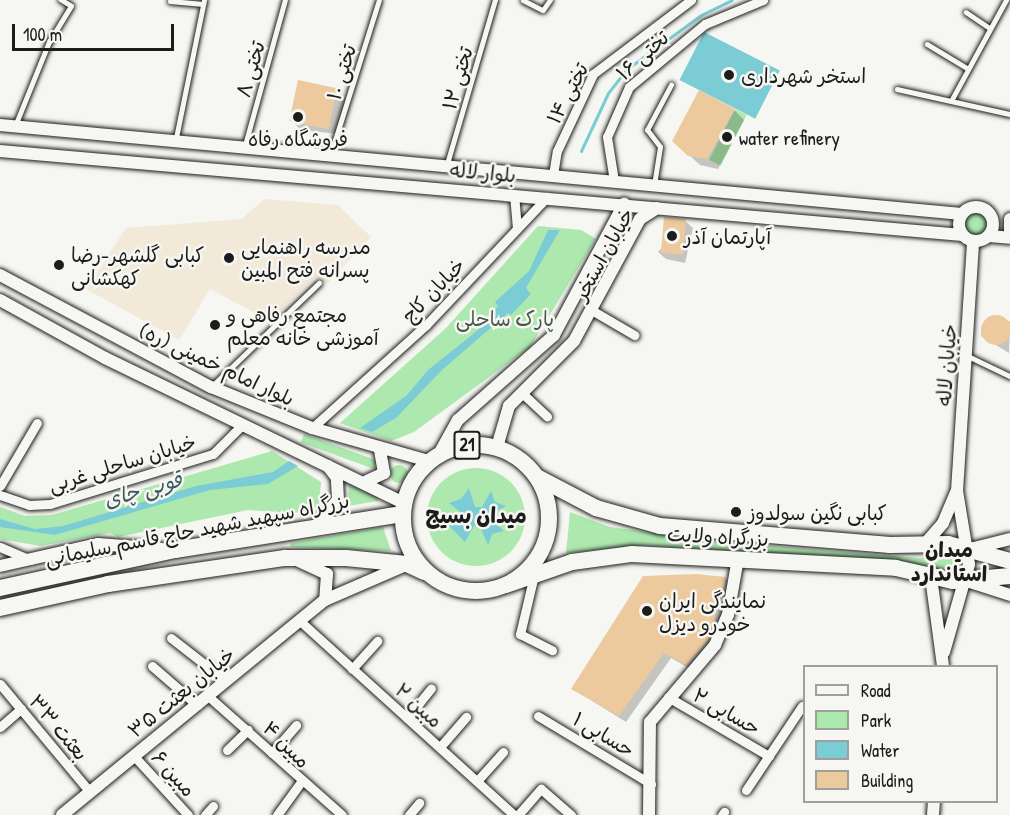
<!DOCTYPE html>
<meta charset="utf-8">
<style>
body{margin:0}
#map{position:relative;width:1010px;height:815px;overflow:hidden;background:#f6f6f2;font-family:"Patrick Hand","Playpen Sans Arabic",sans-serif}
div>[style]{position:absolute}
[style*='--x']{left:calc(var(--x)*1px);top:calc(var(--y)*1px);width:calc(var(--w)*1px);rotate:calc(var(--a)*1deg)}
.built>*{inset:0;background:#f3e9d9}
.green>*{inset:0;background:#ade9af;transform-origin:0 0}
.round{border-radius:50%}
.water>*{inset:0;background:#7bccd5;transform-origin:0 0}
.shadow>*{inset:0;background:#0003}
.stream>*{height:3px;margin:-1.5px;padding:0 1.5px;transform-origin:1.5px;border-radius:1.5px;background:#7bccd5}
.building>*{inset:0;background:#edca9e;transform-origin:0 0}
.roads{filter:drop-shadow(0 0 2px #1c1c1c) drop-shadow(0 0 2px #1c1c1c)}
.lane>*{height:4.5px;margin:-2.25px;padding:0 2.25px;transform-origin:2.25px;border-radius:2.25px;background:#f6f6f2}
.street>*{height:9px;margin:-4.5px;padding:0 4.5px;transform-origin:4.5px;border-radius:4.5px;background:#f6f6f2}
.secondary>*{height:12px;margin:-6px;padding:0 6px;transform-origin:6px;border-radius:6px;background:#f6f6f2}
.secondary>.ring{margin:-6px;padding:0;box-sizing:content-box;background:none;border:12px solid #f6f6f2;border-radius:50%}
.highway>*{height:16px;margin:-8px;padding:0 8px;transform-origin:8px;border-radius:8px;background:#f6f6f2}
.highway>.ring{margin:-8px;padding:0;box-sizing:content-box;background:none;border:16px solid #f6f6f2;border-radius:50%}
.dots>*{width:16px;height:16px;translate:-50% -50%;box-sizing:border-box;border:3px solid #f6f6f2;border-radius:50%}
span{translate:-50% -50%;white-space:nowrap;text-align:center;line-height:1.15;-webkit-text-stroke:5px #f6f6f2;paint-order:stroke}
.shield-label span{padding:2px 4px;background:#f6f6f2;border:2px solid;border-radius:4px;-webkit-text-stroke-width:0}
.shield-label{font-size:18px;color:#1c1c1c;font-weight:700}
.street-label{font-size:20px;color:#1c1c1c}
.poi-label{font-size:20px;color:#1c1c1c}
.left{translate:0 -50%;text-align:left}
.park-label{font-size:20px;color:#485a48}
.water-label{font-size:21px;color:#3d5a5d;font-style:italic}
.neighbourhood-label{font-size:21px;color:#1c1c1c;font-weight:700}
.quarter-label{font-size:22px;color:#1c1c1c;font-weight:700}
.legend{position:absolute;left:803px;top:665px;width:195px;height:138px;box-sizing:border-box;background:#f6f6f2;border:2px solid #9f9f9c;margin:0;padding:8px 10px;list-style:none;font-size:18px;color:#1c1c1c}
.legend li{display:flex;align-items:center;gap:12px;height:30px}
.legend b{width:30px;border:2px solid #9f9f9c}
.scale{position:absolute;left:12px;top:24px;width:162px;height:27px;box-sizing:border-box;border:3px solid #1c1c1c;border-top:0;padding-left:8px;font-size:18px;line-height:21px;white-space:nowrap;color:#1c1c1c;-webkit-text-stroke:4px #f6f6f2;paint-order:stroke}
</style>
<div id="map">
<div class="built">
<div style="clip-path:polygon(264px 199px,338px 205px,371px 237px,327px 284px,314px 278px,270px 321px,210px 289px,179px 340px,86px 289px,126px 228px,242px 219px)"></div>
</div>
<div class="green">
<div style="left:735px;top:109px;width:13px;height:57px;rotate:27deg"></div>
<div class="round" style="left:965px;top:213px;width:22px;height:22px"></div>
<div style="clip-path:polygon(538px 226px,581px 230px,596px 239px,530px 347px,414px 432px,391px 441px,340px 423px,446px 328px)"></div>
<div style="left:304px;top:434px;width:77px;height:9px;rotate:20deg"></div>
<div style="clip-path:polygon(272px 451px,321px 482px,319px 507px,295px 513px,248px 510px,118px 537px,110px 533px,40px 546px,0 539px,0 507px,25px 516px,52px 515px)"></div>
<div class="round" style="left:390px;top:465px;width:18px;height:18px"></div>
<div class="round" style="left:427px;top:468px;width:98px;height:98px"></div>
<div style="clip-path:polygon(349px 483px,378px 497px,378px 501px,348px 506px)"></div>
<div style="clip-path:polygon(570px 512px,610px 527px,722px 542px,921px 558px,949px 551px,959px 554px,961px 564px,952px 573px,920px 564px,644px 545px,566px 553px)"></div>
<div style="clip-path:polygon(383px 527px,391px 551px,290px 547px,291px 543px)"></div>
</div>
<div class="water">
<div style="left:704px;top:32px;width:85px;height:54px;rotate:27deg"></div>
<div style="clip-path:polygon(548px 230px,560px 230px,526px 288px,531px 294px,511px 315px,508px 313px,442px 370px,396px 418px,372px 432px,360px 428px,406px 396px,428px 370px,478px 330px,498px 306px,495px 302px,529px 271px)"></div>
<div style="clip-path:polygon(289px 461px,298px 466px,268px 484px,210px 490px,55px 535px,0 527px,0 519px,35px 529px,63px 526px,196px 486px,273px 472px)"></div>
<div style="clip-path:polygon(469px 488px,475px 507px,482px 507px,491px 491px,495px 502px,506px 506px,487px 516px,504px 531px,492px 534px,488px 545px,480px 527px,474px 526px,465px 542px,449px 526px,468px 518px,449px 503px,461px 499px)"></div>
</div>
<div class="shadow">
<div style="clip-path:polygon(336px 89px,346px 99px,339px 134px,301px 130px,291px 120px)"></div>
<div style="clip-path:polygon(734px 110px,744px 120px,718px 169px,700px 165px,674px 141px)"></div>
<div style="clip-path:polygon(685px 221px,693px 228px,685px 263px,666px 259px,658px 252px)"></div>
<div style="clip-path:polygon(999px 315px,1010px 322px,1009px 353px,981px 336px,982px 326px)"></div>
<div style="clip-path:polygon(643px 577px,726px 579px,732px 585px,714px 647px,694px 671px,671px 658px,626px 722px,573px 689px)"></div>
</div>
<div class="stream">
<div style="--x:581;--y:151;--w:64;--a:-65"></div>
<div style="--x:608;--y:93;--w:31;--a:-52"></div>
<div style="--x:627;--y:69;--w:92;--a:-36.1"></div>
<div style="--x:701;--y:15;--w:34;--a:-26"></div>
</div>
<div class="building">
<div style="left:298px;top:80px;width:40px;height:42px;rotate:12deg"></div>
<div style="clip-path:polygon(699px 90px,735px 109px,707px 159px,688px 156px,672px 141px)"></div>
<div style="left:664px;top:217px;width:22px;height:36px;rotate:5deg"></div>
<div class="round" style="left:981px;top:315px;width:30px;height:30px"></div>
<div style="clip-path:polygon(696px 574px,726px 577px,708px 640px,687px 665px,664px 653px,619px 716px,571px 689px,643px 576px)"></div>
</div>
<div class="roads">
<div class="lane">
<div style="--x:523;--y:0;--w:22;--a:27"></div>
<div style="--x:543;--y:10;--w:12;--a:-55"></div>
<div style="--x:170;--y:1;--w:33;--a:5"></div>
<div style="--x:966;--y:12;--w:29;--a:34"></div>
<div style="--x:927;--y:44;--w:47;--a:31"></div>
<div style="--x:897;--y:89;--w:116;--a:12.5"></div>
<div style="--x:951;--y:101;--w:115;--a:-61.4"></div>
<div style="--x:15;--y:126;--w:91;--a:-68"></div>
<div style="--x:49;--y:42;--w:42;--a:-58.6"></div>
<div style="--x:71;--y:6;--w:12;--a:-149"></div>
<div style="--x:176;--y:138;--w:141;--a:-78.5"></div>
<div style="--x:245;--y:145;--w:150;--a:-74.6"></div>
<div style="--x:331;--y:153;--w:160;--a:-72.6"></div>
<div style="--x:447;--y:164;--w:171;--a:-73.7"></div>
<div style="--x:654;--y:185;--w:38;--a:-81"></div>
<div style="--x:660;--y:147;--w:21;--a:-127"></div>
<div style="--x:647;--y:130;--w:51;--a:-61.9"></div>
<div style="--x:968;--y:356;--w:47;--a:25.5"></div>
<div style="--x:213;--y:385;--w:147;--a:-43.9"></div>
</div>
<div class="street">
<div style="--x:553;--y:175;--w:24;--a:-81"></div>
<div style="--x:557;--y:151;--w:85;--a:-64.9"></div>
<div style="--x:593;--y:74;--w:123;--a:-37.1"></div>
<div style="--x:614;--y:181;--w:45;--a:-99"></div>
<div style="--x:607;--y:137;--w:55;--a:-66.3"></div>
<div style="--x:629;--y:87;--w:99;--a:-39.7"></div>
<div style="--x:705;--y:24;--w:63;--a:-22.5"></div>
<div style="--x:514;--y:194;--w:34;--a:85"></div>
<div style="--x:593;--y:311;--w:48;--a:30.3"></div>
<div style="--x:523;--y:394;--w:33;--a:43"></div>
<div style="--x:312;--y:428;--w:154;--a:-42.1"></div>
<div style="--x:426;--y:325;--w:176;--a:-46.6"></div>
<div style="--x:0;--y:486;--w:73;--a:-59.6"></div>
<div style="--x:0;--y:495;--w:31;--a:19"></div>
<div style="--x:29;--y:505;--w:21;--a:-3"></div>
<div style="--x:50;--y:504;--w:170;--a:-17.1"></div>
<div style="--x:213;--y:454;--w:42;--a:-45"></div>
<div style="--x:0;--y:547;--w:33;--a:23"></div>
<div style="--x:534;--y:575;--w:61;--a:103.3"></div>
<div style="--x:520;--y:634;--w:36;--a:27"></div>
<div style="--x:300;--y:621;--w:289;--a:42.2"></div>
<div style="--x:171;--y:638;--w:70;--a:38"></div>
<div style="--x:152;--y:666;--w:60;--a:40.9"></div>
<div style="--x:352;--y:669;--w:38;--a:-48"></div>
<div style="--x:0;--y:684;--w:141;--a:50.2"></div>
<div style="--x:208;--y:696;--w:179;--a:41.6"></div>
<div style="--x:668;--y:697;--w:117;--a:30.3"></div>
<div style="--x:538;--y:716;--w:132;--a:31"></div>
<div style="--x:407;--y:718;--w:38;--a:-51"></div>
<div style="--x:0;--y:727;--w:28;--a:-41"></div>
<div style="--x:440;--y:747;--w:40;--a:-49"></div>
<div style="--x:227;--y:750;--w:29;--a:-44"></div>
<div style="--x:272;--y:753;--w:37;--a:-49"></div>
<div style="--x:134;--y:756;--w:80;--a:47.5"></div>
<div style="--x:477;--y:781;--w:39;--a:-48"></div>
<div style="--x:746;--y:790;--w:101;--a:-56.3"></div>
<div style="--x:205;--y:815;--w:12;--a:-48"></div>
<div style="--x:277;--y:815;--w:39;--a:-54"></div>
<div style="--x:409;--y:815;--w:16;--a:-50"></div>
<div style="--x:518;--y:815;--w:35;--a:-49"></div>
<div style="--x:541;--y:789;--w:40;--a:41"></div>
<div style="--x:722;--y:815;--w:4;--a:-56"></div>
</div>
<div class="secondary">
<div style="--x:0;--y:125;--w:966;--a:5.29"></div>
<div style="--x:0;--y:151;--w:966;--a:4.99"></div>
<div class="ring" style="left:959px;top:207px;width:22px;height:22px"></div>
<div style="--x:1010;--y:219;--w:17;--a:90"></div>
<div style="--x:989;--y:236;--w:21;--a:5"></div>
<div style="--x:0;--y:275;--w:239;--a:28"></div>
<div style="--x:211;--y:387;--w:109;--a:22.1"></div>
<div style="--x:312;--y:428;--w:122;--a:15.8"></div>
<div style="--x:0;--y:300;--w:120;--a:28.9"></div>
<div style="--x:105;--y:358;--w:332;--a:25.9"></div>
<div style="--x:497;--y:447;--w:43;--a:-73.7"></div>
<div style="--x:509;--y:406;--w:92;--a:-45"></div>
<div style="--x:574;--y:341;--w:139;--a:-61.6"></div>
<div style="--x:640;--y:219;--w:20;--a:-33"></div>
<div style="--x:439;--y:454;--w:39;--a:-61"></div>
<div style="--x:458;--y:420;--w:128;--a:-41.5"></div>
<div style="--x:554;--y:335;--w:149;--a:-61.9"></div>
<div style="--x:367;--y:481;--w:19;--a:-25"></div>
<div style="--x:384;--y:473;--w:23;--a:-100"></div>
<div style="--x:316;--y:526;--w:34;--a:-50"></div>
<div style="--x:338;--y:500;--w:22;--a:-93"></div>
<div style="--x:337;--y:478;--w:15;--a:-127"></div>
<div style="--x:924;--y:545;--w:29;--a:-49"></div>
<div style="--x:943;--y:523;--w:34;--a:-67"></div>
<div style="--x:970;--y:549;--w:41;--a:-14"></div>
<div style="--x:299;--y:561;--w:31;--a:25"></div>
<div style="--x:327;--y:574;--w:26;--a:94"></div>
<div style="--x:0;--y:566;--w:100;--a:-12.7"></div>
<div style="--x:98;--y:544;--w:64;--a:4.5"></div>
<div style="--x:931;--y:577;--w:90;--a:82.3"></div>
<div style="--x:967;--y:581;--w:45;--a:18"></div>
<div style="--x:944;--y:652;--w:91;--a:-74.1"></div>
<div style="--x:969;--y:564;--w:74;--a:-99.3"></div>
<div style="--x:957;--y:491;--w:250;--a:-86.3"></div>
<div style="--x:62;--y:815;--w:340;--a:-39.3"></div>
<div style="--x:325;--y:600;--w:88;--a:-23.4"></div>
<div style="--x:649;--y:815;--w:93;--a:-89.4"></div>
<div style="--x:650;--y:722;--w:101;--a:-49.8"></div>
<div style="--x:715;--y:645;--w:33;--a:-67"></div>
<div style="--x:728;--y:615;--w:58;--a:-80"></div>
<div style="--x:933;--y:815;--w:13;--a:-86"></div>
</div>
<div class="highway">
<div class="ring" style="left:403px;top:445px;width:130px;height:130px"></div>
<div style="--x:537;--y:477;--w:67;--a:27.7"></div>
<div style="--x:596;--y:508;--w:66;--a:15.7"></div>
<div style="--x:660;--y:526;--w:231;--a:4.7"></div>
<div style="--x:890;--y:545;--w:58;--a:-1"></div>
<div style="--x:948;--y:544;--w:64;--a:15.3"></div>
<div style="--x:506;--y:585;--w:70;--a:-19.2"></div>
<div style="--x:572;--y:562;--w:61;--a:-7.6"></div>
<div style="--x:632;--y:554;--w:264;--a:3"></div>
<div style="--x:896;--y:568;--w:58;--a:12.8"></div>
<div style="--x:953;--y:581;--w:57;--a:-5"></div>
<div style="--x:0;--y:588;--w:179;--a:-12.3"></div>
<div style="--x:175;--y:550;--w:230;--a:-9"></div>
<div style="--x:0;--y:608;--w:111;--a:-12.5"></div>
<div style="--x:108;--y:584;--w:179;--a:-8.4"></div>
<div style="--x:285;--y:558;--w:61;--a:0"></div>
<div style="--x:346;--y:558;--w:61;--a:5.6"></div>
<div style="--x:407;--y:564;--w:19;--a:25"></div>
</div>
</div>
<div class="dots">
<div style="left:729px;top:75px;background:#1c1c1c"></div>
<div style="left:298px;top:117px;background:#1c1c1c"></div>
<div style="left:727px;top:137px;background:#1c1c1c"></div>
<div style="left:672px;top:236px;background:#1c1c1c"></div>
<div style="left:229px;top:258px;background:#1c1c1c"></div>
<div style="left:59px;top:265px;background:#1c1c1c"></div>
<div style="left:215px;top:325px;background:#1c1c1c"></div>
<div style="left:736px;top:512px;background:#1c1c1c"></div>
<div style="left:647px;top:611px;background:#1c1c1c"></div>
</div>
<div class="shield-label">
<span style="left:467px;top:445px">21</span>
</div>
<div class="street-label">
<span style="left:642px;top:55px;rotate:-42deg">تختی ۱۶</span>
<span style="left:250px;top:69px;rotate:-74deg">تختی ۸</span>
<span style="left:341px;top:72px;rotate:-73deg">تختی ۱۰</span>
<span style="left:457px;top:78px;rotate:-74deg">تختی ۱۲</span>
<span style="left:567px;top:93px;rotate:-62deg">تختی ۱۴</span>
<span style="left:483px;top:172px;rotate:5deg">بلوار لاله</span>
<span style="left:603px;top:254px;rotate:-61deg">خیابان استخر</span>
<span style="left:433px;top:290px;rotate:-46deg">خیابان کاج</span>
<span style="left:217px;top:364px;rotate:25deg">بلوار امام خمینی (ره)</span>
<span style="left:946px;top:365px;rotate:-86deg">خیابان لاله</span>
<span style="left:122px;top:463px;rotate:-17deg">خیابان ساحلی غربی</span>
<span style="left:197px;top:529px;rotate:-11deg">بزرگراه سپهبد شهید حاج قاسم سلیمانی</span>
<span style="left:718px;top:536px;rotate:3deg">بزرگراه ولایت</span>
<span style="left:181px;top:692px;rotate:-39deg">خیابان بعثت ۳۵</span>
<span style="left:419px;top:705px;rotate:42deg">مبین ۲</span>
<span style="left:727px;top:711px;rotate:30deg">حسابی ۲</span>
<span style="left:59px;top:727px;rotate:50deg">بعثت ۳۳</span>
<span style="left:604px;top:734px;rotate:31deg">حسابی ۱</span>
<span style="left:287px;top:744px;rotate:45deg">مبین ۴</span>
<span style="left:174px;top:773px;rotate:48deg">مبین ۶</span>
</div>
<div class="poi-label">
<span class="left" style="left:741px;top:75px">استخر شهرداری</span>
<span class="left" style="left:739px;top:137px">water refinery</span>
<span style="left:298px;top:138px">فروشگاه رفاه</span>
<span class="left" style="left:684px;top:236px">آپارتمان آذر</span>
<span class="left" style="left:241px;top:258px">مدرسه راهنمایی<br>پسرانه فتح المبین</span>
<span class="left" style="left:71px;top:266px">کبابی گلشهر-رضا<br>کهکشانی</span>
<span class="left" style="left:227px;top:326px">مجتمع رفاهی و<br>آموزشی خانه معلم</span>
<span class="left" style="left:748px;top:512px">کبابی نگین سولدوز</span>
<span class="left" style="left:659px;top:612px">نمایندگی ایران<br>خودرو دیزل</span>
</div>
<div class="park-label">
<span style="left:505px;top:318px">پارک ساحلی</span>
</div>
<div class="water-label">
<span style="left:143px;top:490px;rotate:-16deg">قوبی چای</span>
</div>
<div class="neighbourhood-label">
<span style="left:949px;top:562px">میدان<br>استاندارد</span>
</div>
<div class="quarter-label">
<span style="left:476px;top:516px">میدان بسیج</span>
</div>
<ul class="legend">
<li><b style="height:8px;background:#f6f6f2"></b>Road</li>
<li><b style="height:16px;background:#ade9af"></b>Park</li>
<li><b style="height:16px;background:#7bccd5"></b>Water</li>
<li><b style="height:16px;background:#edca9e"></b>Building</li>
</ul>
<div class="scale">100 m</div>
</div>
